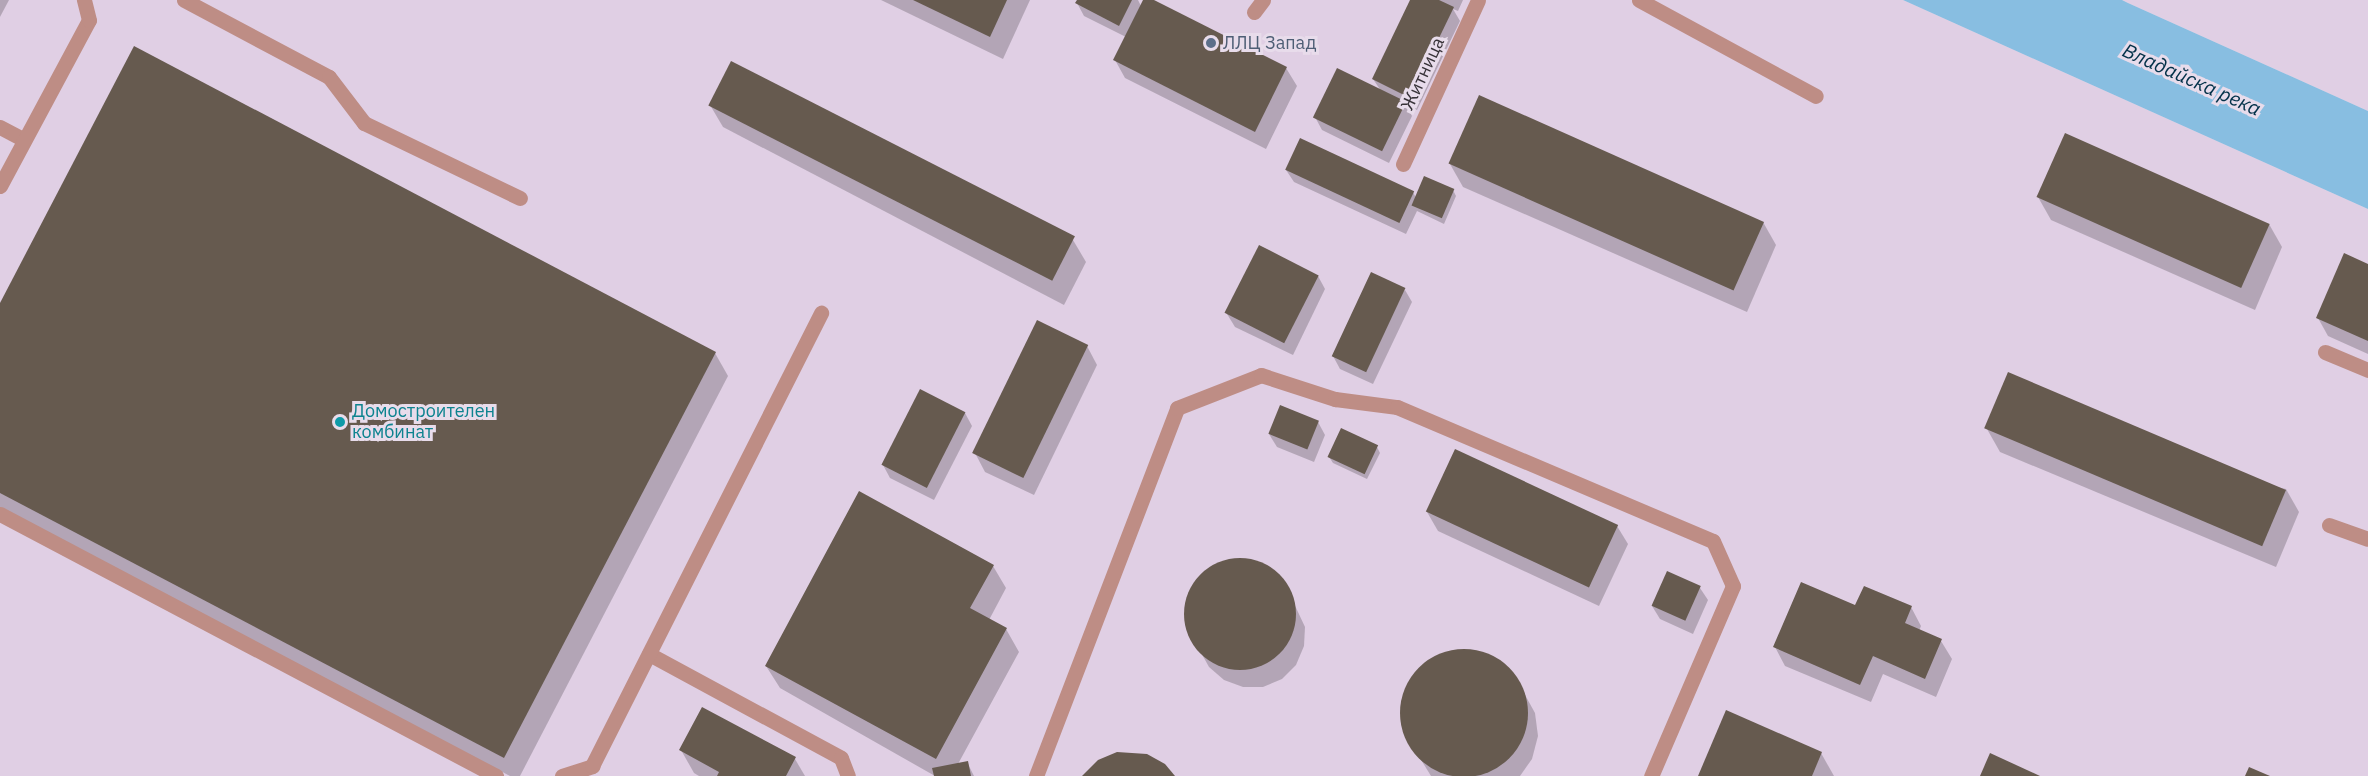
<!DOCTYPE html>
<meta charset="utf-8">
<style>
body{margin:0}
#map{position:relative;width:2368px;height:776px;overflow:hidden;background:#e8dceb;font-family:"IBM Plex Sans",sans-serif}
div>[style]{position:absolute}
[style*='--x']{left:calc(var(--x)*1px);top:calc(var(--y)*1px);width:calc(var(--w)*1px);rotate:calc(var(--a)*1deg)}
.built>*{inset:0;background:#e0cfe4}
.water>*{inset:0;background:#88bee1}
.shadow>*{inset:0;background:#0003}
.building>*{inset:0;background:#665a4f;transform-origin:0 0}
.round{border-radius:50%}
.lane>*{height:15px;margin:-7.5px;padding:0 7.5px;transform-origin:7.5px;border-radius:7.5px;background:#be8d85}
.street>*{height:15px;margin:-7.5px;padding:0 7.5px;transform-origin:7.5px;border-radius:7.5px;background:#be8d85}
.dots>*{width:16px;height:16px;translate:-50% -50%;box-sizing:border-box;border:3px solid #e8dceb;border-radius:50%}
span{translate:-50% -50%;white-space:nowrap;text-align:center;line-height:1.15;-webkit-text-stroke:6px #e8dceb;paint-order:stroke}
.service-label{font-size:18px;color:#4e5e75}
.left{translate:0 -50%;text-align:left}
.street-label{font-size:18px;color:#373238}
.culture-label{font-size:18px;color:#0d838f}
.water-label{font-size:20px;color:#033149;font-style:italic}
</style>
<div id="map">
<div class="built">
<div style="clip-path:polygon(0 0,1903px 0,2368px 209px,2368px 776px,0 776px)"></div>
<div style="clip-path:polygon(2122px 0,2368px 0,2368px 111px,2128px 3px)"></div>
</div>
<div class="water">
<div style="clip-path:polygon(1903px 0,2122px 0,2128px 3px,2368px 111px,2368px 209px)"></div>
</div>
<div class="shadow">
<div style="clip-path:polygon(0 0,9px 0,0 17px)"></div>
<div style="clip-path:polygon(881px 0,1030px 0,1003px 59px)"></div>
<div style="clip-path:polygon(1079px 0,1138px 0,1141px 6px,1144px 0,1151px 0,1286px 68px,1297px 86px,1266px 149px,1125px 78px,1115px 60px,1126px 37px,1084px 16px,1077px 3px)"></div>
<div style="clip-path:polygon(1412px 0,1463px 0,1458px 11px,1453px 9px,1460px 21px,1417px 110px,1405px 103px,1412px 116px,1389px 163px,1322px 130px,1315px 117px,1381px 91px,1373px 79px)"></div>
<div style="clip-path:polygon(710px 105px,1073px 240px,1086px 262px,1064px 305px,723px 127px)"></div>
<div style="clip-path:polygon(1450px 164px,1763px 222px,1776px 245px,1747px 312px,1463px 187px)"></div>
<div style="clip-path:polygon(1286px 170px,1413px 192px,1416px 198px,1453px 190px,1456px 196px,1444px 224px,1417px 211px,1406px 234px,1294px 182px)"></div>
<div style="clip-path:polygon(2038px 197px,2269px 224px,2282px 247px,2255px 310px,2051px 220px)"></div>
<div style="clip-path:polygon(2368px 265px,2368px 354px,2328px 336px,2318px 318px)"></div>
<div style="clip-path:polygon(1318px 276px,1325px 289px,1293px 355px,1235px 327px,1227px 314px)"></div>
<div style="clip-path:polygon(1405px 290px,1412px 302px,1373px 384px,1340px 369px,1333px 356px)"></div>
<div style="clip-path:polygon(0 306px,715px 353px,728px 376px,520px 776px,510px 776px,0 508px)"></div>
<div style="clip-path:polygon(1087px 346px,1097px 365px,1034px 495px,985px 472px,975px 453px)"></div>
<div style="clip-path:polygon(965px 413px,972px 426px,934px 500px,890px 478px,883px 465px)"></div>
<div style="clip-path:polygon(1318px 422px,1325px 435px,1314px 462px,1277px 447px,1269px 434px)"></div>
<div style="clip-path:polygon(1987px 429px,2286px 489px,2299px 512px,2276px 567px,2000px 452px)"></div>
<div style="clip-path:polygon(1377px 447px,1380px 453px,1367px 479px,1333px 463px,1329px 457px)"></div>
<div style="clip-path:polygon(1427px 512px,1617px 526px,1628px 544px,1599px 606px,1438px 531px)"></div>
<div style="clip-path:polygon(1249px 560px,1268px 567px,1283px 580px,1305px 627px,1304px 646px,1296px 665px,1282px 679px,1263px 687px,1243px 687px,1224px 680px,1209px 667px,1189px 631px,1186px 611px,1191px 591px,1210px 569px,1229px 561px)"></div>
<div style="clip-path:polygon(993px 566px,1006px 588px,989px 620px,1006px 629px,1019px 652px,958px 764px,967px 762px,974px 776px,935px 776px,780px 688px,766px 666px)"></div>
<div style="clip-path:polygon(1700px 588px,1708px 600px,1693px 634px,1660px 619px,1652px 606px)"></div>
<div style="clip-path:polygon(1856px 607px,1911px 607px,1921px 626px,1919px 631px,1941px 641px,1952px 659px,1936px 697px,1883px 674px,1871px 702px,1785px 666px,1775px 647px)"></div>
<div style="clip-path:polygon(1462px 650px,1474px 651px,1495px 658px,1513px 673px,1535px 713px,1538px 736px,1532px 759px,1520px 776px,1431px 776px,1404px 732px,1401px 709px,1407px 686px,1420px 668px,1440px 655px)"></div>
<div style="clip-path:polygon(681px 750px,795px 759px,805px 776px,699px 776px,694px 773px)"></div>
<div style="clip-path:polygon(1821px 753px,1834px 776px,1699px 776px)"></div>
</div>
<div class="building">
<div style="clip-path:polygon(913px 0,1007px 0,990px 37px)"></div>
<div style="clip-path:polygon(1077px 0,1132px 0,1119px 26px,1075px 3px)"></div>
<div style="clip-path:polygon(1143px 0,1154px 0,1287px 67px,1255px 132px,1113px 60px)"></div>
<div style="clip-path:polygon(1410px 0,1439px 0,1454px 7px,1410px 98px,1372px 79px)"></div>
<div style="clip-path:polygon(134px 46px,716px 352px,504px 758px,0 493px,0 303px)"></div>
<div style="left:731px;top:61px;width:386px;height:50px;rotate:27deg"></div>
<div style="left:1337px;top:68px;width:77px;height:55px;rotate:26deg"></div>
<div style="left:1479px;top:95px;width:312px;height:75px;rotate:24deg"></div>
<div style="left:2065px;top:133px;width:224px;height:70px;rotate:24deg"></div>
<div style="left:1300px;top:138px;width:126px;height:35px;rotate:25deg"></div>
<div style="left:1424px;top:176px;width:33px;height:32px;rotate:23deg"></div>
<div style="left:1259px;top:245px;width:67px;height:76px;rotate:27deg"></div>
<div style="clip-path:polygon(2344px 253px,2368px 264px,2368px 341px,2316px 318px)"></div>
<div style="left:1371px;top:272px;width:38px;height:93px;rotate:25deg"></div>
<div style="left:1037px;top:320px;width:57px;height:148px;rotate:26deg"></div>
<div style="left:2008px;top:372px;width:302px;height:61px;rotate:23deg"></div>
<div style="left:920px;top:389px;width:51px;height:85px;rotate:27deg"></div>
<div style="left:1280px;top:405px;width:42px;height:31px;rotate:22deg"></div>
<div style="left:1341px;top:428px;width:41px;height:32px;rotate:25deg"></div>
<div style="left:1455px;top:449px;width:180px;height:69px;rotate:25deg"></div>
<div style="clip-path:polygon(859px 491px,994px 565px,970px 608px,1007px 628px,936px 759px,765px 666px)"></div>
<div class="round" style="left:1184px;top:558px;width:112px;height:112px"></div>
<div style="left:1667px;top:571px;width:37px;height:38px;rotate:24deg"></div>
<div style="clip-path:polygon(1801px 582px,1855px 605px,1864px 586px,1912px 606px,1905px 623px,1942px 639px,1925px 679px,1873px 656px,1860px 685px,1773px 647px)"></div>
<div class="round" style="left:1400px;top:649px;width:128px;height:128px"></div>
<div style="clip-path:polygon(702px 707px,796px 757px,786px 776px,717px 776px,719px 772px,679px 750px)"></div>
<div style="clip-path:polygon(1726px 710px,1822px 752px,1812px 776px,1698px 776px)"></div>
<div style="clip-path:polygon(1117px 752px,1147px 754px,1165px 764px,1175px 776px,1082px 776px,1098px 760px)"></div>
<div style="clip-path:polygon(1990px 753px,2040px 776px,1980px 776px)"></div>
<div style="clip-path:polygon(968px 761px,971px 776px,934px 776px,932px 768px)"></div>
<div style="clip-path:polygon(2249px 767px,2270px 776px,2245px 776px)"></div>
</div>
<div class="lane">
<div style="--x:184;--y:0;--w:164;--a:28"></div>
<div style="--x:329;--y:77;--w:58;--a:52.7"></div>
<div style="--x:364;--y:123;--w:173;--a:25.7"></div>
<div style="--x:1639;--y:0;--w:201;--a:28.5"></div>
<div style="--x:1254;--y:12;--w:15;--a:-53"></div>
<div style="--x:0;--y:127;--w:27;--a:28"></div>
<div style="--x:0;--y:186;--w:188;--a:-61.8"></div>
<div style="--x:89;--y:20;--w:21;--a:-104"></div>
<div style="--x:2325;--y:352;--w:47;--a:22.7"></div>
<div style="--x:0;--y:514;--w:561;--a:27.84"></div>
<div style="--x:2329;--y:525;--w:41;--a:19.7"></div>
<div style="--x:649;--y:654;--w:218;--a:28.4"></div>
<div style="--x:841;--y:758;--w:19;--a:69"></div>
<div style="--x:562;--y:776;--w:32;--a:-18"></div>
<div style="--x:592;--y:766;--w:508;--a:-63.18"></div>
<div style="--x:1036;--y:776;--w:394;--a:-69"></div>
<div style="--x:1177;--y:408;--w:90;--a:-21.4"></div>
<div style="--x:1261;--y:375;--w:78;--a:18"></div>
<div style="--x:1335;--y:399;--w:63;--a:7.4"></div>
<div style="--x:1397;--y:407;--w:343;--a:23"></div>
<div style="--x:1713;--y:541;--w:49;--a:66"></div>
<div style="--x:1733;--y:586;--w:207;--a:113.3"></div>
</div>
<div class="street">
<div style="--x:1403;--y:164;--w:180;--a:-65.4"></div>
</div>
<div class="dots">
<div style="left:1211px;top:43px;background:#5c6f8a"></div>
<div style="left:340px;top:422px;background:#0f9aa8"></div>
</div>
<div class="service-label">
<span class="left" style="left:1223px;top:43px">ЛЛЦ Запад</span>
</div>
<div class="street-label">
<span style="left:1423px;top:74px;rotate:-65deg">Житница</span>
</div>
<div class="culture-label">
<span class="left" style="left:352px;top:422px">Домостроителен<br>комбинат</span>
</div>
<div class="water-label">
<span style="left:2192px;top:79px;rotate:24deg">Владайска река</span>
</div>
</div>
